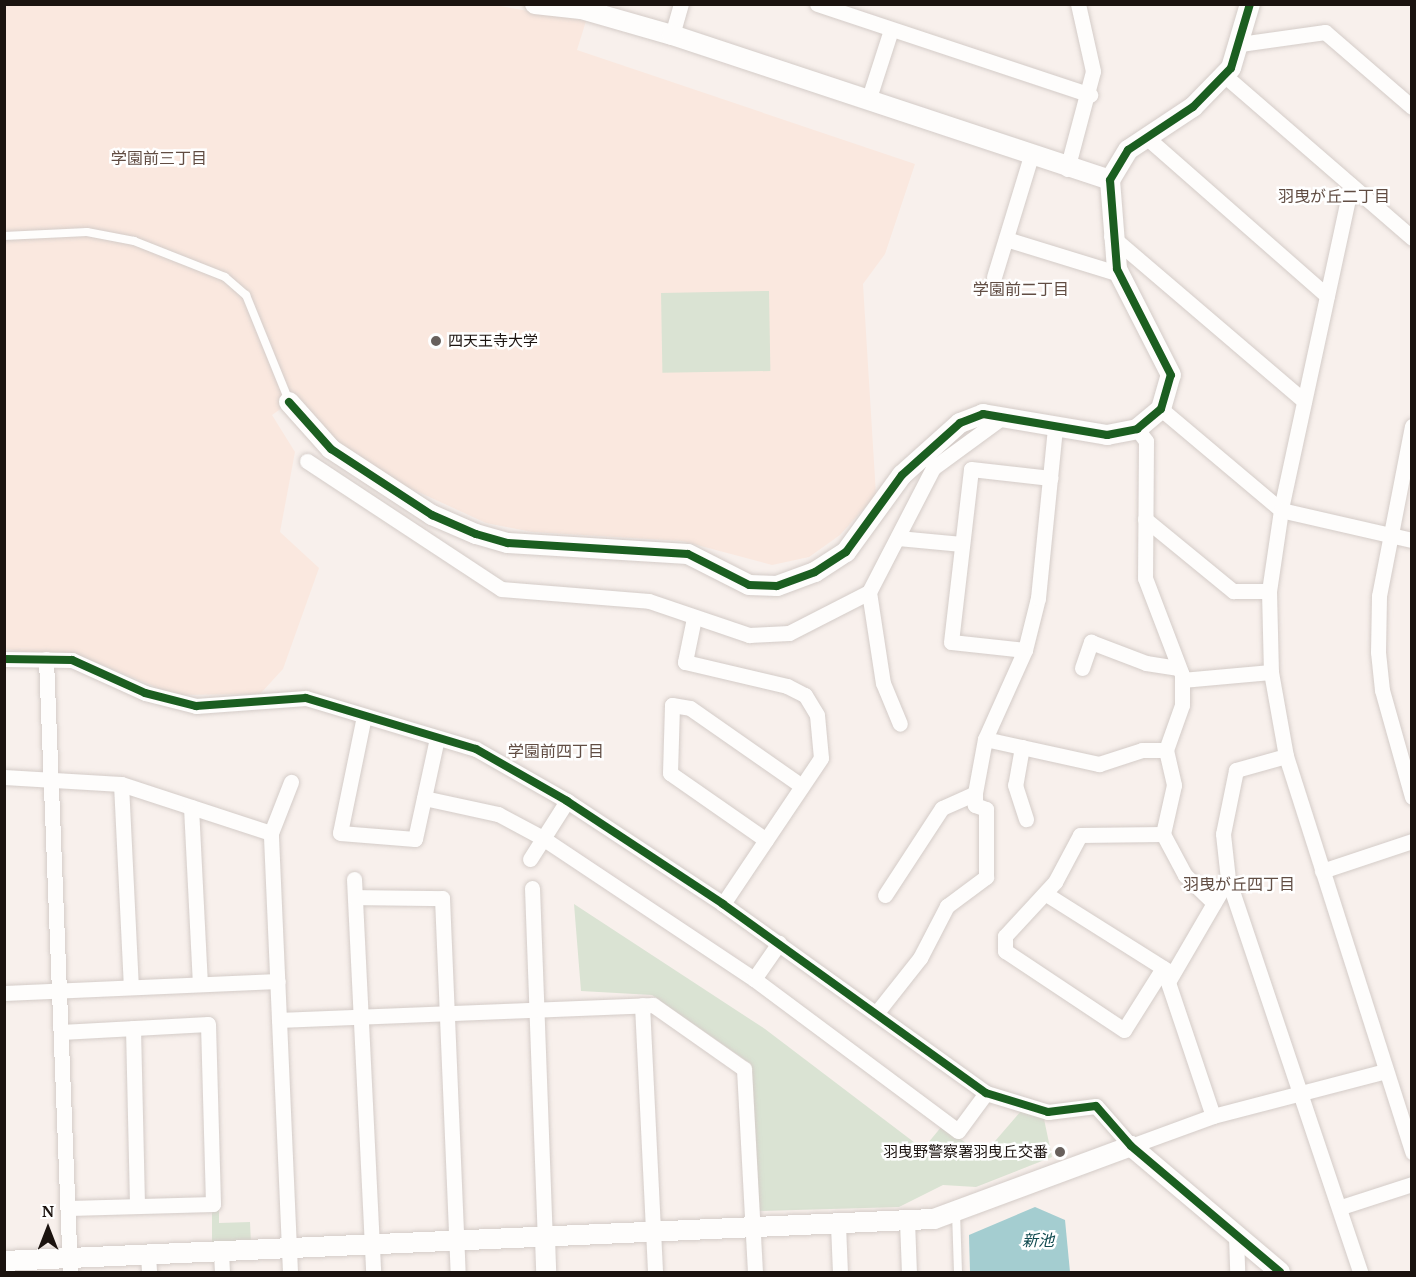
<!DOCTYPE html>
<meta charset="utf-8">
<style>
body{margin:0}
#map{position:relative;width:1416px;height:1277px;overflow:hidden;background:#f8f0ec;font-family:"PT Serif","Noto Sans JP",serif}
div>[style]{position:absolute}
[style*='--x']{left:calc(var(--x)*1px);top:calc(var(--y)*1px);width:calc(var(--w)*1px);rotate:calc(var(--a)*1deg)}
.built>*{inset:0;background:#fae8df}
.green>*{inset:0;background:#dae3d3;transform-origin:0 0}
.water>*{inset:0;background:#a4cdd0}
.roads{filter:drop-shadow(0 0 2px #d4ccc8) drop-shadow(0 0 2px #d4ccc8)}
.service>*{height:8px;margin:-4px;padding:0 4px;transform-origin:4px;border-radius:4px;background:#fefdfc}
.minor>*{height:15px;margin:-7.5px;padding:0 7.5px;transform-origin:7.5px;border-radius:7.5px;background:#fefdfc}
.tertiary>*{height:20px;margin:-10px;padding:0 10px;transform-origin:10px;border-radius:10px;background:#fefdfc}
.cycleway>*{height:8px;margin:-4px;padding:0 4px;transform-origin:4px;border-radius:4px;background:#1b5e20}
.dots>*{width:16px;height:16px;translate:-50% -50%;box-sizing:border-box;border:3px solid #fff;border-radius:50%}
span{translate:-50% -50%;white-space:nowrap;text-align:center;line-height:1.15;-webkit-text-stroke:5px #fff;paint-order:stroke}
.poi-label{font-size:15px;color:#1b130f}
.left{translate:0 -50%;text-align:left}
.right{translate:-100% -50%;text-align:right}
.neighbourhood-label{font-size:16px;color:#614d43}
.water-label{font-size:16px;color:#114a4f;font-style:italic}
.frame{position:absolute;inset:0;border:6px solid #1b130f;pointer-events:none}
.north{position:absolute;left:18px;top:1199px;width:60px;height:60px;-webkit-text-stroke:4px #fff;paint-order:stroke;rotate:0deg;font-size:16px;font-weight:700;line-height:24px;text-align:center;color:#1b130f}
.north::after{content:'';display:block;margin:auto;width:21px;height:27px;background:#1b130f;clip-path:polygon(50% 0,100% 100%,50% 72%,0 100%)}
</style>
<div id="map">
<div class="built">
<div style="clip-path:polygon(5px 5px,494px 5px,586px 21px,577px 50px,915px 164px,885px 254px,863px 284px,876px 495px,840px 535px,809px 557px,772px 565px,682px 541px,532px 532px,486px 523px,399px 483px,336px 441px,296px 398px,272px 415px,295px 452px,280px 532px,319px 568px,283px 669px,260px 694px,175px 695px,93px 661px,5px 649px)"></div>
</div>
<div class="green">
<div style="left:769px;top:291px;width:80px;height:108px;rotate:89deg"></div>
<div style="clip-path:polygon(574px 904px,765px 1029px,923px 1149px,942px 1126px,983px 1155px,1021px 1111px,1044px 1119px,1052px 1157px,976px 1187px,943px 1185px,899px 1207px,758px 1211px,751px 1064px,652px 995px,581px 991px)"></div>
<div style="clip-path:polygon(212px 1207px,219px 1207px,219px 1223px,250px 1222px,251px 1245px,212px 1245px)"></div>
</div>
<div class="water">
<div style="clip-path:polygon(1035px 1207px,1065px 1220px,1070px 1272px,970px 1272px,969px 1235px)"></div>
</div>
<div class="roads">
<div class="service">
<div style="--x:4;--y:236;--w:83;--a:-2.8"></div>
<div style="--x:87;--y:232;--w:48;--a:10.8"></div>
<div style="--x:134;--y:241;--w:98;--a:21.6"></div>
<div style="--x:225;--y:277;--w:28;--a:41"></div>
<div style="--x:246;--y:295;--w:114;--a:67.9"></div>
<div style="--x:956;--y:1212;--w:60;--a:88.1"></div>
</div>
<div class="minor">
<div style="--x:817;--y:4;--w:288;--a:18.4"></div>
<div style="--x:672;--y:35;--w:32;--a:-74"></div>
<div style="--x:1240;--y:44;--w:86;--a:-8"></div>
<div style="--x:1325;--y:32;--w:115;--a:40.8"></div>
<div style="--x:1224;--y:75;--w:249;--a:40.9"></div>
<div style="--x:868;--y:101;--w:75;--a:-72.1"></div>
<div style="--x:1145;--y:136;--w:242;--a:41.3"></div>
<div style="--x:1067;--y:169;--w:101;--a:-75.1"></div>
<div style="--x:1093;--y:71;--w:69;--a:-102.6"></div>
<div style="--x:1351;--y:185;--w:332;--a:102.2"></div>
<div style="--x:1281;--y:510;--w:82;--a:98.4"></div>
<div style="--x:1269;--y:591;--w:81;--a:88.6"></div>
<div style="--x:1271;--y:672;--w:85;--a:79.9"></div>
<div style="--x:1286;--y:756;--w:416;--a:72.3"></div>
<div style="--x:1111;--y:236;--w:254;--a:40.5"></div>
<div style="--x:1006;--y:239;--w:119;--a:17.1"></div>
<div style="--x:994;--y:277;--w:127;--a:-73"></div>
<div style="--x:1161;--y:409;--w:157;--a:40.1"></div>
<div style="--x:1281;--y:510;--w:134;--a:12.9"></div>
<div style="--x:1412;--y:426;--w:173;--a:101"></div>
<div style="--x:1379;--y:596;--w:56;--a:91"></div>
<div style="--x:1378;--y:652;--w:38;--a:84"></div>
<div style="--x:1382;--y:690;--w:111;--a:74.3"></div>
<div style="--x:1137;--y:429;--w:15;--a:53"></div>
<div style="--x:1146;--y:441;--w:137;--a:90.4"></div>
<div style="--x:1145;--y:578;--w:104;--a:69.1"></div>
<div style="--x:1182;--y:675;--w:30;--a:90"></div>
<div style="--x:1182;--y:705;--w:48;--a:109.6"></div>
<div style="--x:1166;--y:750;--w:36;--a:77"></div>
<div style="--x:1174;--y:785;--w:50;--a:102.7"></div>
<div style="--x:1163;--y:834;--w:47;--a:61.8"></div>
<div style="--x:1185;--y:875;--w:40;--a:44"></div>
<div style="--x:307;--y:461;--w:232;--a:33.4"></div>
<div style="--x:501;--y:589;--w:148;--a:4.6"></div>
<div style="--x:649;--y:601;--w:106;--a:18.8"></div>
<div style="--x:749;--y:635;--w:40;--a:-2.9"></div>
<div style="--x:789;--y:633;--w:90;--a:-27.1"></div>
<div style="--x:869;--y:592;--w:140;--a:-62.7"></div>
<div style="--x:933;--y:468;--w:88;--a:-36.2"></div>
<div style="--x:1145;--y:519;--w:114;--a:39.3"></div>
<div style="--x:1233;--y:591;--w:36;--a:0"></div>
<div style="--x:898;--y:538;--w:64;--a:5.4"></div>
<div style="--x:869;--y:592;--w:92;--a:81.3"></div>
<div style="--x:883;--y:683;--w:44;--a:67.5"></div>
<div style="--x:694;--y:618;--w:45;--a:101.6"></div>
<div style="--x:685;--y:662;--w:105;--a:13.2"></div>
<div style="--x:787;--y:686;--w:20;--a:27"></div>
<div style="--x:805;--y:695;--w:23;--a:59"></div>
<div style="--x:817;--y:715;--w:43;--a:84.7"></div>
<div style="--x:821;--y:758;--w:176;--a:123.9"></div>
<div style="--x:1025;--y:650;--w:74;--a:-173.8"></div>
<div style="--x:951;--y:642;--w:174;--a:-83.4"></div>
<div style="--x:971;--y:469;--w:80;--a:6.5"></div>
<div style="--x:4;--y:659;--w:68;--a:0.8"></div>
<div style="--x:72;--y:660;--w:80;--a:24.3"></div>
<div style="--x:145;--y:693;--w:53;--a:14.3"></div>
<div style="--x:196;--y:706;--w:110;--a:-4.2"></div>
<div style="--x:306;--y:698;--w:177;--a:16.7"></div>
<div style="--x:476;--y:749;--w:105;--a:29.7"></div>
<div style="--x:567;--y:801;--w:187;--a:33.4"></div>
<div style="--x:723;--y:904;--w:324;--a:35.7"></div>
<div style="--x:986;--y:1093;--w:65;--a:17"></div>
<div style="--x:1048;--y:1112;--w:48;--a:-7.1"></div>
<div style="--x:1096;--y:1106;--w:53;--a:48.8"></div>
<div style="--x:1131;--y:1146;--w:87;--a:-20.1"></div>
<div style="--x:1213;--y:1116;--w:179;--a:-14.6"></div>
<div style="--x:46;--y:659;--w:613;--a:87.76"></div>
<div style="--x:1082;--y:668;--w:28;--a:-71"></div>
<div style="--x:1091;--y:642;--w:59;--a:20.9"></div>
<div style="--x:1146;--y:663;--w:33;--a:9"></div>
<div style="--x:1182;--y:680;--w:89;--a:-5.1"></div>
<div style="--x:364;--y:716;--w:119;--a:101.6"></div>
<div style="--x:340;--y:833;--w:75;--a:4.6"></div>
<div style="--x:415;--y:839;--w:103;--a:-77.7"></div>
<div style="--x:985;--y:739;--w:117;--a:12.4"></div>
<div style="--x:1099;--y:764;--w:45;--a:-18"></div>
<div style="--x:1142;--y:750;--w:24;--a:0"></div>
<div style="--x:1022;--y:747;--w:39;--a:100"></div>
<div style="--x:1015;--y:785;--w:36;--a:72"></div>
<div style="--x:1286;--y:756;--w:52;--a:164.4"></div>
<div style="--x:1236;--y:770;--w:65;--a:101.5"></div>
<div style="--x:1223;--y:834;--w:45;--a:83.7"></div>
<div style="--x:1228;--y:879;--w:415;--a:71.4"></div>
<div style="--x:4;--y:777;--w:117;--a:3.4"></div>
<div style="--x:121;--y:784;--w:158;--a:18.1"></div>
<div style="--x:121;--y:784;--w:203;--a:87.2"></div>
<div style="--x:424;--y:798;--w:76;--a:12.2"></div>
<div style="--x:498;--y:814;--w:49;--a:28.1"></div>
<div style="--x:541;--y:837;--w:256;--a:33.7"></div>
<div style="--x:754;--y:979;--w:254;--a:36.7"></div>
<div style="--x:958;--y:1131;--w:47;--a:-53.6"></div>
<div style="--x:191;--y:807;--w:177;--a:87.1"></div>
<div style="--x:766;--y:840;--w:117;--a:-145.1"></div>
<div style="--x:670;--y:773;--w:68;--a:-88.3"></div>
<div style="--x:672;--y:705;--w:18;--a:9"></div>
<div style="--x:690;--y:708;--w:136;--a:34.9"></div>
<div style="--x:530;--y:859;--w:69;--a:-57.5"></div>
<div style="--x:1322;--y:871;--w:95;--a:-18.4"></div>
<div style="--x:354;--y:879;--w:393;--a:87.2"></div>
<div style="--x:532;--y:888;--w:350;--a:87.9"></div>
<div style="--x:1046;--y:894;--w:146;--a:32.2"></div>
<div style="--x:885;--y:895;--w:104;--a:-56.8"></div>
<div style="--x:942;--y:808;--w:36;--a:-24"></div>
<div style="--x:355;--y:897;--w:87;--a:0.7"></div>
<div style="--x:442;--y:898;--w:374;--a:87.6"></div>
<div style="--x:1163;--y:968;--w:73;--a:122.2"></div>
<div style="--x:1124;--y:1030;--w:143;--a:-146.4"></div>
<div style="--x:1005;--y:951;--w:15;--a:-90"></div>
<div style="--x:1005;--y:936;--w:74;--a:-47.2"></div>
<div style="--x:1055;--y:882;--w:53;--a:-62"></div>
<div style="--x:1080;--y:835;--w:83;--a:-0.7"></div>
<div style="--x:754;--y:979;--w:44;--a:-55.2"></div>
<div style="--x:4;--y:993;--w:274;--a:-2.5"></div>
<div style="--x:642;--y:1005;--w:267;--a:87.2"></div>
<div style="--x:878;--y:1011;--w:68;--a:-51.6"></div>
<div style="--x:920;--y:958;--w:59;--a:-62.6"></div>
<div style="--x:947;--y:906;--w:49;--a:-36.6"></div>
<div style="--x:986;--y:877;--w:68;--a:-90"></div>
<div style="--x:986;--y:809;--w:12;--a:-160"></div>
<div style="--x:975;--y:805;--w:12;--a:-90"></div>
<div style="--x:975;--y:793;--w:55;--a:-79.5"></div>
<div style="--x:985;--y:739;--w:98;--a:-65.8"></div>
<div style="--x:1025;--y:650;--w:54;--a:-76"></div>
<div style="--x:1038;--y:598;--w:171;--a:-84.3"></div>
<div style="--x:279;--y:1020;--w:374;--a:-2.3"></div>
<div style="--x:653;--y:1005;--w:111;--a:35.1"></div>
<div style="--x:744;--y:1069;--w:203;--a:86.9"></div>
<div style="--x:133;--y:1028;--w:178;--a:88.7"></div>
<div style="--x:61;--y:1032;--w:147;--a:-3.1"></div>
<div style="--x:208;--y:1024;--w:180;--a:88.4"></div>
<div style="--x:213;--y:1204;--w:144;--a:178.4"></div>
<div style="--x:1213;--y:1116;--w:141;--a:-108.6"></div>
<div style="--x:1168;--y:982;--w:119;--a:-59.8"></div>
<div style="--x:1341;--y:1207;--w:75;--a:-17.9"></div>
<div style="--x:907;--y:1221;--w:51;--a:87.8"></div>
<div style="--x:838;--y:1225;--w:47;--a:87.6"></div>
<div style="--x:1236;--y:1236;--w:36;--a:88"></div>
<div style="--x:221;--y:1253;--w:19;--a:87"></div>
<div style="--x:148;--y:1256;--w:16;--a:86"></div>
<div style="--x:290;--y:1272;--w:439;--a:-92.5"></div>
<div style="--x:271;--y:833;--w:55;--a:-68.6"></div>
</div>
<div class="tertiary">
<div style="--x:535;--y:4;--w:46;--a:6.2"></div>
<div style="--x:581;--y:9;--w:95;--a:15.9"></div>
<div style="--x:672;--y:35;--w:461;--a:18.3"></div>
<div style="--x:289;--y:402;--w:63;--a:48.2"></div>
<div style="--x:331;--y:449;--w:121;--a:33.2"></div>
<div style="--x:432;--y:515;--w:48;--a:23.4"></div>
<div style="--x:476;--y:534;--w:33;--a:16"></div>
<div style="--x:508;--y:543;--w:180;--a:3.5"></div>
<div style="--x:688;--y:554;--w:68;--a:26.9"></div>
<div style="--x:749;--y:585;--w:28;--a:2"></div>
<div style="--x:777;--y:586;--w:40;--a:-20.2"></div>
<div style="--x:815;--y:572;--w:37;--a:-33"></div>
<div style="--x:846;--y:552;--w:95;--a:-54"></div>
<div style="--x:902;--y:475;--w:78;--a:-41.9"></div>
<div style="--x:960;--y:423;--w:25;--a:-21"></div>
<div style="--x:983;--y:414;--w:126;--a:9.6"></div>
<div style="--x:1107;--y:435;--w:31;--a:-11"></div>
<div style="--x:1137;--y:429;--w:31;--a:-40"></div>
<div style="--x:1161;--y:409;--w:35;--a:-74"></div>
<div style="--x:1171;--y:375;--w:119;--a:-117"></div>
<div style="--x:1117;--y:269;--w:89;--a:-94.5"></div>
<div style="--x:1110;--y:180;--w:35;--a:-59"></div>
<div style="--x:1128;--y:150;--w:78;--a:-33.5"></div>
<div style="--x:1193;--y:107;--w:54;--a:-45.7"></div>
<div style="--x:1231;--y:68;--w:67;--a:-73.5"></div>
<div style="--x:545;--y:1238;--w:34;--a:88"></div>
<div style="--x:4;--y:1261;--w:931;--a:-2.59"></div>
<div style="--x:934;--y:1219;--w:210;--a:-20.3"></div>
<div style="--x:1131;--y:1146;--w:195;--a:40.2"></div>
</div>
</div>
<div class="cycleway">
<div style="--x:289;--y:402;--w:63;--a:48.2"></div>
<div style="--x:331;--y:449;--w:121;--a:33.2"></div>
<div style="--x:432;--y:515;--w:48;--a:23.4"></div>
<div style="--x:476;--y:534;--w:33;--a:16"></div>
<div style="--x:508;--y:543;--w:180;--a:3.5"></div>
<div style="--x:688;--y:554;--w:68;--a:26.9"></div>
<div style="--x:749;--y:585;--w:28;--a:2"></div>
<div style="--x:777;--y:586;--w:40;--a:-20.2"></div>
<div style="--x:815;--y:572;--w:37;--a:-33"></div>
<div style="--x:846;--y:552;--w:95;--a:-54"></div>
<div style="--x:902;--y:475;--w:78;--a:-41.9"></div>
<div style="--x:960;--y:423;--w:25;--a:-21"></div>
<div style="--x:983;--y:414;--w:126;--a:9.6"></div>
<div style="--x:1107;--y:435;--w:31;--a:-11"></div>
<div style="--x:1137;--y:429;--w:31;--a:-40"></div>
<div style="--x:1161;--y:409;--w:35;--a:-74"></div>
<div style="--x:1171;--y:375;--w:119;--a:-117"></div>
<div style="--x:1117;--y:269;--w:89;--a:-94.5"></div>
<div style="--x:1110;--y:180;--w:35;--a:-59"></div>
<div style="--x:1128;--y:150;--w:78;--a:-33.5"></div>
<div style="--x:1193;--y:107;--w:54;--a:-45.7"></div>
<div style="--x:1231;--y:68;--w:67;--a:-73.5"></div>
<div style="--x:4;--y:659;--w:68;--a:0.8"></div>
<div style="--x:72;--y:660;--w:80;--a:24.3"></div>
<div style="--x:145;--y:693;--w:53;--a:14.3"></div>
<div style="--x:196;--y:706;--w:110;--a:-4.2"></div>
<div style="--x:306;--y:698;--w:177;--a:16.7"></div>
<div style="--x:476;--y:749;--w:105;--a:29.7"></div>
<div style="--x:567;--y:801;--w:187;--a:33.4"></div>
<div style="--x:723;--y:904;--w:324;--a:35.7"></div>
<div style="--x:986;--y:1093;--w:65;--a:17"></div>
<div style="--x:1048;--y:1112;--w:48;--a:-7.1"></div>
<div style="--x:1096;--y:1106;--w:53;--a:48.8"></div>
<div style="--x:1131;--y:1146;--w:195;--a:40.2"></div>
</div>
<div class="dots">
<div style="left:436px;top:341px;background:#68605c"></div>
<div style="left:1060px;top:1152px;background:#68605c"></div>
</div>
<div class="poi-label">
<span class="left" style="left:448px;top:341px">四天王寺大学</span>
<span class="right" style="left:1048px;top:1152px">羽曳野警察署羽曳丘交番</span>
</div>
<div class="neighbourhood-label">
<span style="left:159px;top:158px">学園前三丁目</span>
<span style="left:1334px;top:196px">羽曳が丘二丁目</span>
<span style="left:1021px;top:289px">学園前二丁目</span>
<span style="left:556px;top:751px">学園前四丁目</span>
<span style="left:1239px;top:884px">羽曳が丘四丁目</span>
</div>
<div class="water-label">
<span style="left:1038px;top:1240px">新池</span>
</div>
<div class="frame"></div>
<div class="north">N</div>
</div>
